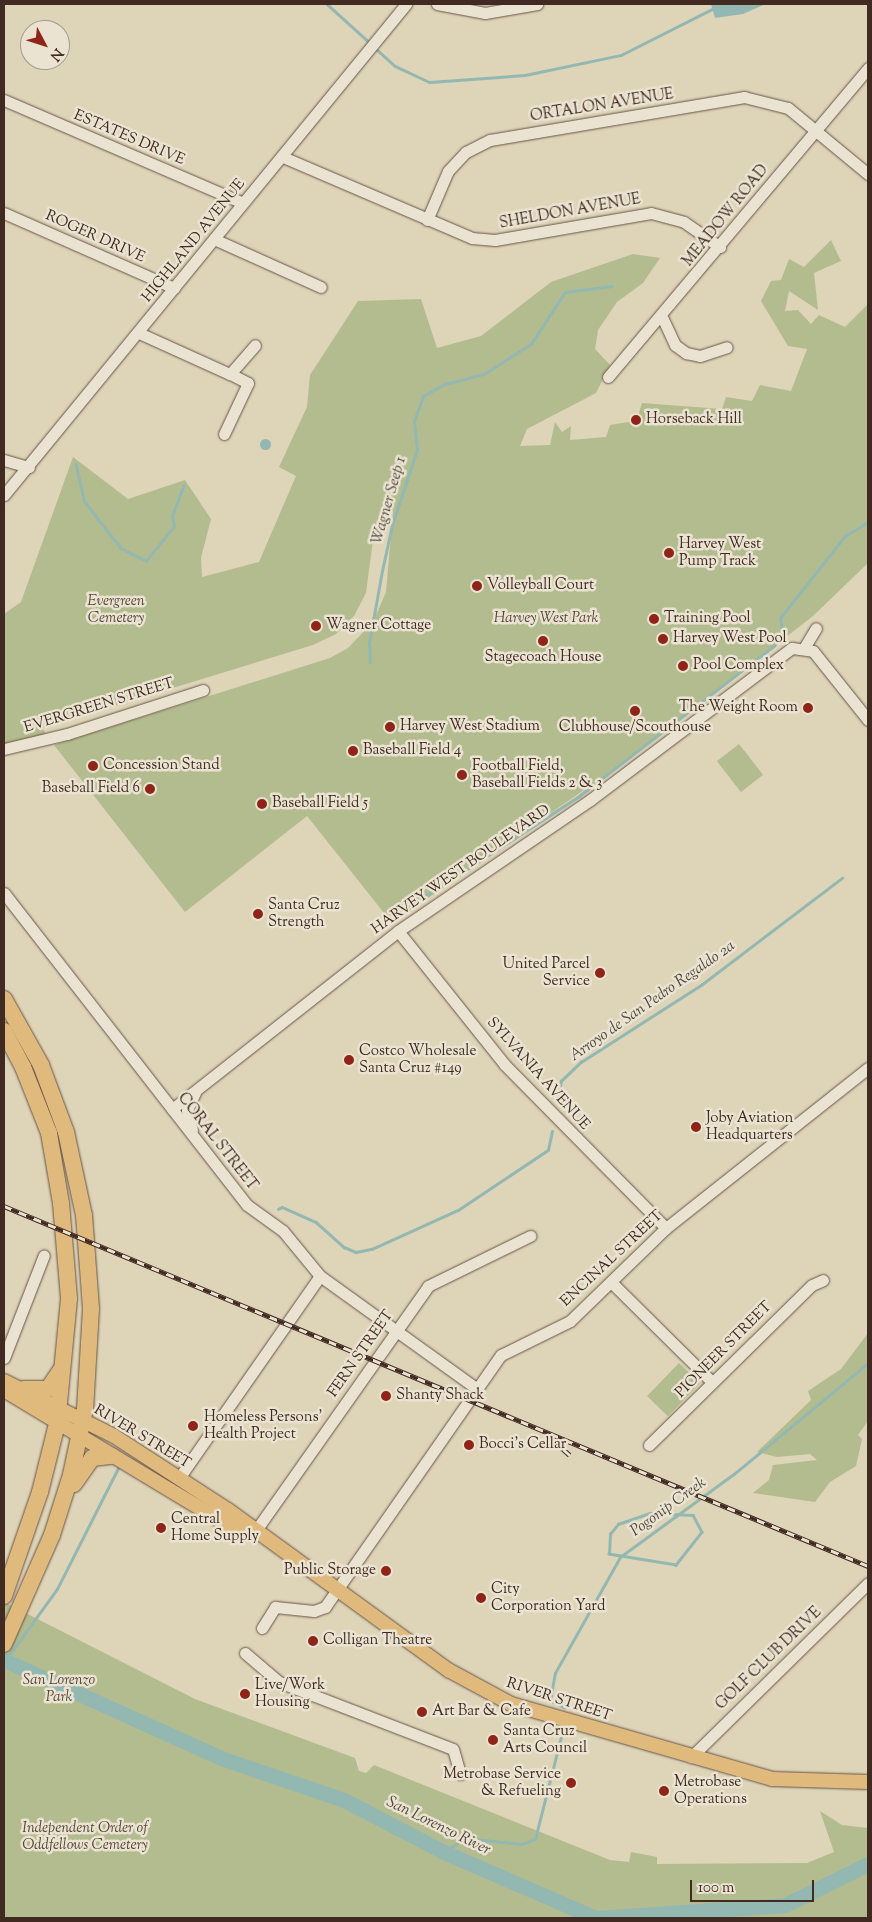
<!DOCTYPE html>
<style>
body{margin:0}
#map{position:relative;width:872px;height:1922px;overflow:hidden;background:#ded4b8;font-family:"Sorts Mill Goudy",serif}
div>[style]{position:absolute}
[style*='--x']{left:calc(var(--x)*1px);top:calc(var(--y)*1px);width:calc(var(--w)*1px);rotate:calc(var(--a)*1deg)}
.green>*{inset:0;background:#b3bc8e;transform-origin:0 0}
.water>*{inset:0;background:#93b8b1}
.round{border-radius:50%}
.stream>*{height:2.5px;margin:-1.25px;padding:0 1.25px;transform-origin:1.25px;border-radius:1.25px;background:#93b8b1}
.river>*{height:15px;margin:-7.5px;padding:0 7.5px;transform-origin:7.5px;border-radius:7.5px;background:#93b8b1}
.roads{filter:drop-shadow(0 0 1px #685447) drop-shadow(0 0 1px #685447)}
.minor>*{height:11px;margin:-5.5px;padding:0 5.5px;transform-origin:5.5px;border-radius:5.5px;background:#eae3d1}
.major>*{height:14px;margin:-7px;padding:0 7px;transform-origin:7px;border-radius:7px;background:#dfba7c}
.highway>*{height:16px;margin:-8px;padding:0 8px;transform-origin:8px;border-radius:8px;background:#dfba7c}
.rail>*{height:4.5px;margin-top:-2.25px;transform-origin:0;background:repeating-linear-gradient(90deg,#eae3d1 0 8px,#412a21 0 16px);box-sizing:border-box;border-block:1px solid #412a21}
.dots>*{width:14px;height:14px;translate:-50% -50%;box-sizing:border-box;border:2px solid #eae3d1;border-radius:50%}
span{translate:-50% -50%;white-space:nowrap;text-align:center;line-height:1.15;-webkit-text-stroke:5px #eae3d1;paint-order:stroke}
.street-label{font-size:15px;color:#412a21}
.poi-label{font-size:15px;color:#412a21}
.left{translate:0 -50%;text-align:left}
.right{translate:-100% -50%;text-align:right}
.park-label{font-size:15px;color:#584737;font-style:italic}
.water-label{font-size:16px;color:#51463e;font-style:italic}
.frame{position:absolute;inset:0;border:5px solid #412a21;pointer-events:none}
.north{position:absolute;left:20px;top:20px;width:50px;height:50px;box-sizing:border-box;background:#eae3d1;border:1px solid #a6998b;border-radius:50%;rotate:130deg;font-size:14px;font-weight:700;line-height:20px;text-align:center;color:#412a21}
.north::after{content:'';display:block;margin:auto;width:18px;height:22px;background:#8f2418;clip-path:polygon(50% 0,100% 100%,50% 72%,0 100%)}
.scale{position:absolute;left:690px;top:1880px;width:124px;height:22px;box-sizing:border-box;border:2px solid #412a21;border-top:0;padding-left:6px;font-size:15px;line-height:18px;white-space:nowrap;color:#412a21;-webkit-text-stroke:4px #eae3d1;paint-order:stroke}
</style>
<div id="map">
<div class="green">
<div style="clip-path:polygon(831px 240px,841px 261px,814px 273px,818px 310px,789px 291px,785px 311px,798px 310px,811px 324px,819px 315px,845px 327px,868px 304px,868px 563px,813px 616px,633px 756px,392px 923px,307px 816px,185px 912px,54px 745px,330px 658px,348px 648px,373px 622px,386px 592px,393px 512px,384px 502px,374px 532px,366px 593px,354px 616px,336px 634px,313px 645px,42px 728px,49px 738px,4px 748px,4px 614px,21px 602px,73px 457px,128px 499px,185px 480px,211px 519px,201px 558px,202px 577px,259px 562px,296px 476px,279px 467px,307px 407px,310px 375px,358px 301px,421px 299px,437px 348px,481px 336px,551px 282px,633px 254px,660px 258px,643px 283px,617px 302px,598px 330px,595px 349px,610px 365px,596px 393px,527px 429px,520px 446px,550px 445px,555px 422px,562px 432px,571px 426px,570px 440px,606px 437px,610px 425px,634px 421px,636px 428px,643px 422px,639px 413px,642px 403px,722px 409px,726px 397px,752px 401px,760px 385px,791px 391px,807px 349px,788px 346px,761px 301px,771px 281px,781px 280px,789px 259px,804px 267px)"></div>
<div style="left:739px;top:744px;width:39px;height:28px;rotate:52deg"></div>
<div style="clip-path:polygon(868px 1333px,868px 1421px,858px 1435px,862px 1439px,856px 1466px,830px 1482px,815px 1502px,753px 1493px,769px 1480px,773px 1465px,817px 1460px,810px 1454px,777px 1457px,757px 1452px,811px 1400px,808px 1391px,841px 1369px)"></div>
<div style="left:679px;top:1363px;width:29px;height:46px;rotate:44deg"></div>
<div style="clip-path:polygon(4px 1602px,195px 1699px,355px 1758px,359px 1771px,366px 1773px,374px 1765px,610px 1860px,629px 1862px,631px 1852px,657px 1857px,657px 1864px,807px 1863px,834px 1852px,820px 1811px,842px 1825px,868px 1828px,868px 1918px,4px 1918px)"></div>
</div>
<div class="water">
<div style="clip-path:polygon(711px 4px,766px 4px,743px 14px,715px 18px)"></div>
<div class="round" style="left:259.5px;top:438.5px;width:11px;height:11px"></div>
<div class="round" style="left:648px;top:613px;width:12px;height:12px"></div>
</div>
<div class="stream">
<div style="--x:327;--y:4;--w:58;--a:42.2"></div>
<div style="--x:374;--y:47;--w:28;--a:42"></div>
<div style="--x:395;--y:66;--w:38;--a:25"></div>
<div style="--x:430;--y:82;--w:95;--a:-4.2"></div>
<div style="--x:525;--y:75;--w:98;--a:-11.8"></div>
<div style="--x:621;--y:55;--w:104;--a:-26.8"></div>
<div style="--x:76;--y:464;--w:39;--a:77"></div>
<div style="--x:85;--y:502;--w:58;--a:52"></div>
<div style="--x:121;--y:548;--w:28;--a:27"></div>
<div style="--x:146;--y:561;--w:45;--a:-51.3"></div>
<div style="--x:174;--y:526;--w:10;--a:-101"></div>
<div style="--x:172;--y:516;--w:33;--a:-69"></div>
<div style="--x:370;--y:663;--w:20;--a:-93"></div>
<div style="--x:369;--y:643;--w:73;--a:-79.8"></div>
<div style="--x:382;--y:571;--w:47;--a:-77.7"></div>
<div style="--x:392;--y:525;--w:79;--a:-71.6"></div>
<div style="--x:417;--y:450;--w:29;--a:-96"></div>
<div style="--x:414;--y:421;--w:27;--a:-70"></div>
<div style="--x:423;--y:396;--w:25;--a:-29"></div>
<div style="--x:445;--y:384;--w:40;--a:-14.4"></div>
<div style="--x:484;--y:374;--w:56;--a:-32.6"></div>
<div style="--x:531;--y:344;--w:62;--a:-56.8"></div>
<div style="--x:565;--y:292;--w:47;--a:-7.3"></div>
<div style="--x:392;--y:918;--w:223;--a:-33.1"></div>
<div style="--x:579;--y:796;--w:246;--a:-37.6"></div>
<div style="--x:774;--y:646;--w:16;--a:-60"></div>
<div style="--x:782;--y:632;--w:14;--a:-98"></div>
<div style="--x:780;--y:618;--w:105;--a:-51.6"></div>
<div style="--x:845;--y:536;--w:27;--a:-31"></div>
<div style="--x:558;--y:1096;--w:15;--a:-79"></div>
<div style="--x:561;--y:1081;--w:28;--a:-44"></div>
<div style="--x:581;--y:1062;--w:143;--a:-32.7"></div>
<div style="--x:701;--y:985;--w:177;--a:-37.2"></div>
<div style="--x:278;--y:1209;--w:4;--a:-27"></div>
<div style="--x:282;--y:1207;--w:37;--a:24"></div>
<div style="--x:316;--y:1222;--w:38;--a:42"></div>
<div style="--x:344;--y:1247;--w:13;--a:23"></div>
<div style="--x:356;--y:1252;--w:16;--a:-11"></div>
<div style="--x:372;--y:1249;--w:94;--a:-24.4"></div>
<div style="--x:458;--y:1210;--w:108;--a:-33.7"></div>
<div style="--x:548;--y:1150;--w:19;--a:-78"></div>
<div style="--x:650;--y:1513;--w:43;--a:2.7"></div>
<div style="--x:693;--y:1515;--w:19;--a:62"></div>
<div style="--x:702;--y:1532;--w:42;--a:128.2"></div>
<div style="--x:676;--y:1565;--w:68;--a:-170.7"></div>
<div style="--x:609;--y:1554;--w:20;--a:-87"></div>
<div style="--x:610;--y:1534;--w:13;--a:-51"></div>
<div style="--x:618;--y:1524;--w:34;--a:-19"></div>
<div style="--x:5;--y:1661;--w:89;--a:-54.2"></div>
<div style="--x:57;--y:1589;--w:138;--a:-63.2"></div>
<div style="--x:565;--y:1708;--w:17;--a:-155"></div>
<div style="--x:550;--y:1701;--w:28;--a:-80"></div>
<div style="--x:555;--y:1673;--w:133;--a:-60.7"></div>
<div style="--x:620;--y:1557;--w:141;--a:-36.1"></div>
<div style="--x:734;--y:1474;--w:174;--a:-39.6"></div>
<div style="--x:444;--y:1852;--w:25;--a:-34"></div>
<div style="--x:465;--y:1838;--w:57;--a:6"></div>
<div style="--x:522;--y:1844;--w:14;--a:-21"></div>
<div style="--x:535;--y:1839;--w:109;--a:-75.7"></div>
</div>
<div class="river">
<div style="--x:4;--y:1660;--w:238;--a:24.3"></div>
<div style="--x:221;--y:1758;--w:130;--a:18.9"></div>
<div style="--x:344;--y:1800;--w:113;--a:27.5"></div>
<div style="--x:444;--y:1852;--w:166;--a:23.5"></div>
<div style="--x:596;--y:1918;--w:189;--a:-3.9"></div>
<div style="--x:785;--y:1905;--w:93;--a:-26.3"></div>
</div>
<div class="roads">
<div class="minor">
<div style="--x:437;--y:4;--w:49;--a:10.6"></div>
<div style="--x:485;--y:13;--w:53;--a:-9.8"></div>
<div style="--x:4;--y:100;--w:260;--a:23.3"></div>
<div style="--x:283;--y:157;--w:206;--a:23.2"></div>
<div style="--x:472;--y:238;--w:23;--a:5"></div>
<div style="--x:495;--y:240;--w:158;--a:-9.8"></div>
<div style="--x:651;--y:213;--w:34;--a:15"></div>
<div style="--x:684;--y:222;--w:44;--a:34.8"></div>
<div style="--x:4;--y:213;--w:186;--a:23.8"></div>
<div style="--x:427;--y:220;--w:53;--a:-66.8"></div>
<div style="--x:448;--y:171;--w:26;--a:-47"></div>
<div style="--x:466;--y:152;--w:27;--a:-27"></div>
<div style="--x:490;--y:140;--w:258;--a:-9.6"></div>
<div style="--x:744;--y:97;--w:45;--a:14"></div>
<div style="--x:788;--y:108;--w:104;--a:39.5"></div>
<div style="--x:214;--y:239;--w:117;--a:24.2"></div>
<div style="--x:662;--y:317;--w:31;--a:65"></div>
<div style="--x:675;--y:345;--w:14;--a:36"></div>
<div style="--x:686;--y:353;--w:14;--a:12"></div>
<div style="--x:700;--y:356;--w:28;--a:-18"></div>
<div style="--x:139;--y:333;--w:100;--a:24.3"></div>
<div style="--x:608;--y:377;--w:404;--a:-49.9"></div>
<div style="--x:224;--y:434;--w:56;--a:-64.8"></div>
<div style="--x:248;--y:383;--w:20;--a:-153"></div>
<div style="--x:230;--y:374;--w:38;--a:-49"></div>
<div style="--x:4;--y:460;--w:26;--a:16"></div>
<div style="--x:4;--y:495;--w:635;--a:-50.69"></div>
<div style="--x:804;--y:648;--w:23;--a:-59"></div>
<div style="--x:4;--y:749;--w:65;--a:-13.4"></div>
<div style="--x:67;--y:734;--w:143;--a:-17.9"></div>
<div style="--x:4;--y:893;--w:395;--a:52.1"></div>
<div style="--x:247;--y:1205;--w:44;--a:35.8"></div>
<div style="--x:283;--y:1231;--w:58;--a:50.6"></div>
<div style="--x:320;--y:1276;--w:192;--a:35.7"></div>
<div style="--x:398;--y:931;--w:171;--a:51.4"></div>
<div style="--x:505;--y:1065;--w:229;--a:45.4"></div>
<div style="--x:172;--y:1109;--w:288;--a:-38.2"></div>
<div style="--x:398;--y:931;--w:232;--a:-34.3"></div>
<div style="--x:590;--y:800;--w:253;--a:-37"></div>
<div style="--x:792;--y:648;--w:21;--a:8"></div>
<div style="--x:813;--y:651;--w:88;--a:51.4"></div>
<div style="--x:192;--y:1130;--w:21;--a:-104"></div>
<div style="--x:187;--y:1110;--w:19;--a:-65"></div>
<div style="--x:611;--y:1282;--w:142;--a:44.7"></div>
<div style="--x:4;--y:1358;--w:110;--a:-68.8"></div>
<div style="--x:649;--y:1445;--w:228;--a:-44.5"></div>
<div style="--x:812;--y:1285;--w:12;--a:-24"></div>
<div style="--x:179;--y:1478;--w:246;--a:-55.1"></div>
<div style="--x:254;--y:1533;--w:302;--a:-54.8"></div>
<div style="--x:428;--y:1286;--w:114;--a:-26.1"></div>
<div style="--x:262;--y:1628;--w:25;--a:-58"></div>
<div style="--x:275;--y:1607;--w:39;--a:6"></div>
<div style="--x:314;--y:1611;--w:12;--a:-20"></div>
<div style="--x:325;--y:1607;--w:307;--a:-55.1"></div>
<div style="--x:501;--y:1355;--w:77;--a:-26.2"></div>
<div style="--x:570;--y:1321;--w:134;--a:-44.1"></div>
<div style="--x:666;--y:1228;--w:258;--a:-38.4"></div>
<div style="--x:245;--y:1653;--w:45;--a:40.5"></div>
<div style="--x:279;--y:1682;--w:186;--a:21.1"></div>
<div style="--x:453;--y:1749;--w:26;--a:74"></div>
<div style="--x:691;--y:1757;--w:248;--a:-44.5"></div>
</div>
<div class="major">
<div style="--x:4;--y:1381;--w:123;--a:26.6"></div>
<div style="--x:114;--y:1436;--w:136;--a:33"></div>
<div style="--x:228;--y:1510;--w:274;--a:36"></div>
<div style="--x:450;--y:1671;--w:69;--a:28.4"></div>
<div style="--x:511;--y:1704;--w:272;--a:16"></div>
<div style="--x:772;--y:1779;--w:96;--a:1.8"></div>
<div style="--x:4;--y:1390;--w:275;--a:31.1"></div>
<div style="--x:239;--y:1532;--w:15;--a:4"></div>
</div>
<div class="highway">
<div style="--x:4;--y:999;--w:76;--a:60.7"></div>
<div style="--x:41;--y:1065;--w:72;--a:69.5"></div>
<div style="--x:66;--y:1132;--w:85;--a:77.8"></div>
<div style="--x:84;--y:1215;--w:94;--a:85.7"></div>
<div style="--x:91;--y:1309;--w:100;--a:93.4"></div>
<div style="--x:85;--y:1409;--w:67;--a:102"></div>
<div style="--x:71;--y:1475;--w:63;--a:107.6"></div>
<div style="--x:52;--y:1535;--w:119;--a:113.8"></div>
<div style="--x:4;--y:1031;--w:41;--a:62.2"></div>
<div style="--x:23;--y:1067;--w:71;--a:68.5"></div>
<div style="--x:49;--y:1133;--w:71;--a:80.3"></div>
<div style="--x:61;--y:1203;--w:96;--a:85.2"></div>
<div style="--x:69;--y:1299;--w:126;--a:95.5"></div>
<div style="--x:57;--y:1424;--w:70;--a:104"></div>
<div style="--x:40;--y:1492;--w:110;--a:109.1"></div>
<div style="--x:24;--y:1389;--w:24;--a:0"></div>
<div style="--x:48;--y:1389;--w:23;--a:-56"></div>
<div style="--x:74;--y:1484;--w:32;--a:-55"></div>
<div style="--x:92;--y:1458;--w:20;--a:-6"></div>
</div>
</div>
<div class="rail">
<div style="--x:4;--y:1206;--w:936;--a:22.62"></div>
<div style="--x:552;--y:1439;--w:24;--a:42"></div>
</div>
<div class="dots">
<div style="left:636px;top:420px;background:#8f2418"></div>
<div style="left:669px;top:553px;background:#8f2418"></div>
<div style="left:477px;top:586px;background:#8f2418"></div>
<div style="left:654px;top:619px;background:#8f2418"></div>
<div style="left:316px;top:626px;background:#8f2418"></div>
<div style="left:663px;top:639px;background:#8f2418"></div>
<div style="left:543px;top:641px;background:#8f2418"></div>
<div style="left:683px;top:666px;background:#8f2418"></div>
<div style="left:808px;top:708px;background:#8f2418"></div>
<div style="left:635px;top:711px;background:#8f2418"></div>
<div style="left:390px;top:727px;background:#8f2418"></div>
<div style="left:353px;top:751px;background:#8f2418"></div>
<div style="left:93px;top:766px;background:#8f2418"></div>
<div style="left:462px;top:775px;background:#8f2418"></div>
<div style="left:150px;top:789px;background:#8f2418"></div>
<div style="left:262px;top:804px;background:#8f2418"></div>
<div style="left:258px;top:914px;background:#8f2418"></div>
<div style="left:600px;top:973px;background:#8f2418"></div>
<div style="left:349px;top:1060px;background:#8f2418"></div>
<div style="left:696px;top:1127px;background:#8f2418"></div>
<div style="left:386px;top:1396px;background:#8f2418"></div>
<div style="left:193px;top:1426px;background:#8f2418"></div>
<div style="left:469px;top:1445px;background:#8f2418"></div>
<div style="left:161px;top:1528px;background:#8f2418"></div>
<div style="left:386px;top:1571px;background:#8f2418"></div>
<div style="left:481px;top:1598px;background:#8f2418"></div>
<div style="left:313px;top:1641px;background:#8f2418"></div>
<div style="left:245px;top:1694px;background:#8f2418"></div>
<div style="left:422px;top:1712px;background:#8f2418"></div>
<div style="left:493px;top:1740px;background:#8f2418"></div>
<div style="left:571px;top:1783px;background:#8f2418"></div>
<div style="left:664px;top:1791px;background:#8f2418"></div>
</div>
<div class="street-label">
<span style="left:602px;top:106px;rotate:-9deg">ORTALON AVENUE</span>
<span style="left:129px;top:138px;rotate:23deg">ESTATES DRIVE</span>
<span style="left:570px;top:212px;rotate:-10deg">SHELDON AVENUE</span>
<span style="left:726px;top:216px;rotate:-51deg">MEADOW ROAD</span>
<span style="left:95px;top:237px;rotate:24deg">ROGER DRIVE</span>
<span style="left:194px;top:241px;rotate:-51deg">HIGHLAND AVENUE</span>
<span style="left:99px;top:706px;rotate:-17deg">EVERGREEN STREET</span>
<span style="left:461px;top:870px;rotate:-35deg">HARVEY WEST BOULEVARD</span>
<span style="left:538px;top:1074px;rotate:48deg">SYLVANIA AVENUE</span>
<span style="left:217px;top:1142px;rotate:52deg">CORAL STREET</span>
<span style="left:612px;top:1259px;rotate:-43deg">ENCINAL STREET</span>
<span style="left:724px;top:1350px;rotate:-45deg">PIONEER STREET</span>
<span style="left:361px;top:1354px;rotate:-55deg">FERN STREET</span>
<span style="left:142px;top:1437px;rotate:31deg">RIVER STREET</span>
<span style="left:769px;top:1659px;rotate:-44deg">GOLF CLUB DRIVE</span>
<span style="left:559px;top:1700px;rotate:18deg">RIVER STREET</span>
</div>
<div class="poi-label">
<span class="left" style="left:646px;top:420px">Horseback Hill</span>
<span class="left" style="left:679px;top:553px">Harvey West<br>Pump Track</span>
<span class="left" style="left:487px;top:586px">Volleyball Court</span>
<span class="left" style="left:664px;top:619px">Training Pool</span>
<span class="left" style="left:326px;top:626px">Wagner Cottage</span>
<span class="left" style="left:673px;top:639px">Harvey West Pool</span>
<span style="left:543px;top:658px">Stagecoach House</span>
<span class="left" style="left:693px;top:666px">Pool Complex</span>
<span class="right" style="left:798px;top:708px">The Weight Room</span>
<span class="left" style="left:400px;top:727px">Harvey West Stadium</span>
<span style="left:635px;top:728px">Clubhouse/Scouthouse</span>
<span class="left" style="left:363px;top:751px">Baseball Field 4</span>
<span class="left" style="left:103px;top:766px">Concession Stand</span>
<span class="left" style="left:472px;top:775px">Football Field,<br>Baseball Fields 2 &amp; 3</span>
<span class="right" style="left:140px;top:789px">Baseball Field 6</span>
<span class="left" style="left:272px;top:804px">Baseball Field 5</span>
<span class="left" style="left:268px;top:914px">Santa Cruz<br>Strength</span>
<span class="right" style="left:590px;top:973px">United Parcel<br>Service</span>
<span class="left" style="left:359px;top:1060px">Costco Wholesale<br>Santa Cruz #149</span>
<span class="left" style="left:706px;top:1127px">Joby Aviation<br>Headquarters</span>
<span class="left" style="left:396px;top:1396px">Shanty Shack</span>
<span class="left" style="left:204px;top:1426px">Homeless Persons'<br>Health Project</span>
<span class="left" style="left:479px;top:1445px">Bocci's Cellar</span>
<span class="left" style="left:171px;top:1528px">Central<br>Home Supply</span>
<span class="right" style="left:376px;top:1571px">Public Storage</span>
<span class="left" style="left:491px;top:1598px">City<br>Corporation Yard</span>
<span class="left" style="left:323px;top:1641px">Colligan Theatre</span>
<span class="left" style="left:255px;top:1694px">Live/Work<br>Housing</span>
<span class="left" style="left:432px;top:1712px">Art Bar &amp; Cafe</span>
<span class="left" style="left:503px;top:1740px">Santa Cruz<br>Arts Council</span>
<span class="right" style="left:561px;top:1783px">Metrobase Service<br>&amp; Refueling</span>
<span class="left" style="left:674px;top:1791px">Metrobase<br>Operations</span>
</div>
<div class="park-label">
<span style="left:116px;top:610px">Evergreen<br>Cemetery</span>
<span style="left:546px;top:619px">Harvey West Park</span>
<span style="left:59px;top:1689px">San Lorenzo<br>Park</span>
<span style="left:85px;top:1837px">Independent Order of<br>Oddfellows Cemetery</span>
</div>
<div class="water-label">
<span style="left:390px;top:501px;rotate:-74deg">Wagner Seep 1</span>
<span style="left:653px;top:1002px;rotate:-35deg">Arroyo de San Pedro Regaldo 2a</span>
<span style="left:669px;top:1508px;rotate:-36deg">Pogonip Creek</span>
<span style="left:438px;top:1827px;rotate:26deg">San Lorenzo River</span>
</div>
<div class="frame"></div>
<div class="north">N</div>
<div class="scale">100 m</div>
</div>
